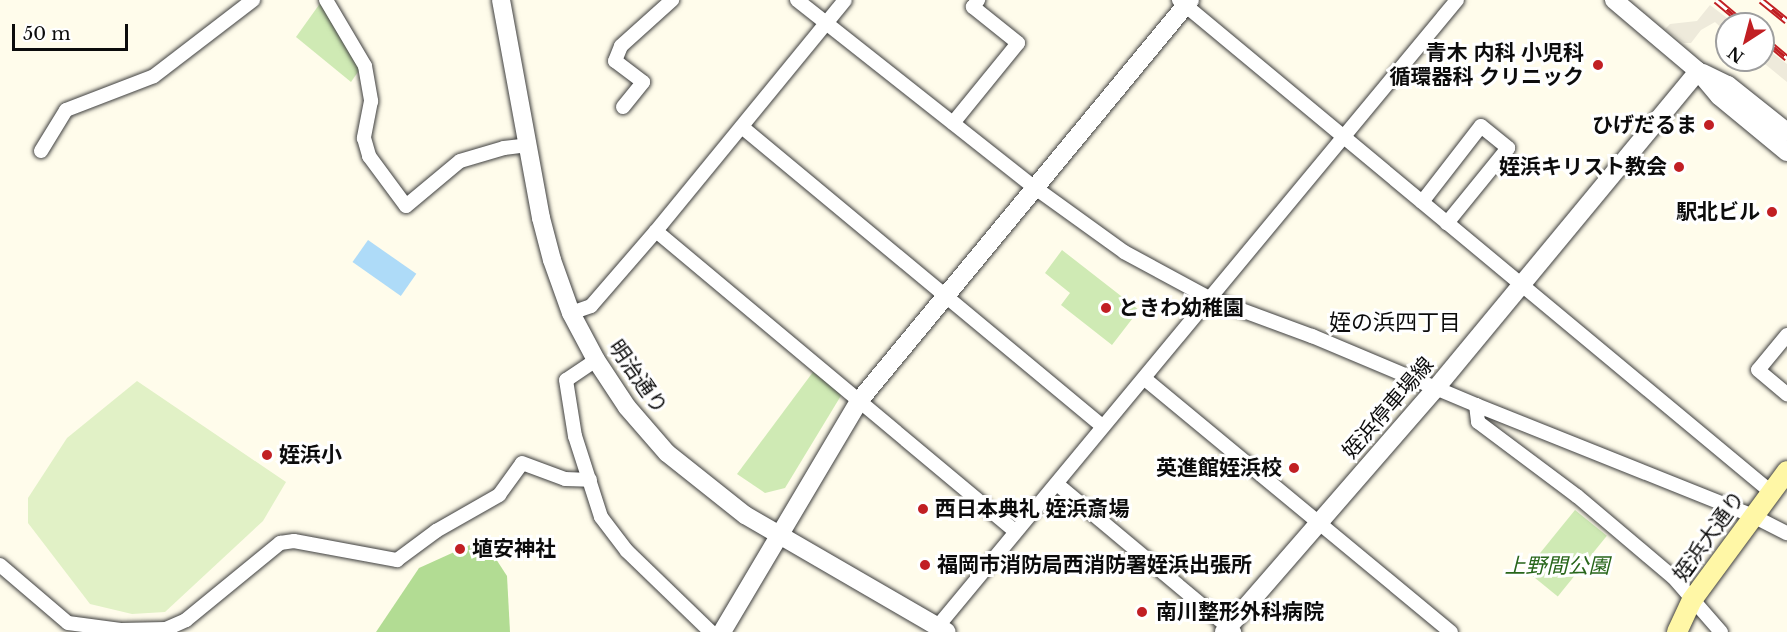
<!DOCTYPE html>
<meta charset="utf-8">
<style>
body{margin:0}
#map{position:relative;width:1787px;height:632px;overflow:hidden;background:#fffceb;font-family:"Libre Baskerville","Noto Sans JP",serif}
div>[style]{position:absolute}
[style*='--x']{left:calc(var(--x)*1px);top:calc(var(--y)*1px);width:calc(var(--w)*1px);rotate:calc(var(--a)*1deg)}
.green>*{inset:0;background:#cfeab4;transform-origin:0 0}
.forest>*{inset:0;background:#b2dc93}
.pitch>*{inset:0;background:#e1f1c6}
.plaza>*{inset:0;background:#eeeadb}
.water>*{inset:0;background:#aedbf8;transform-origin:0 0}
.roads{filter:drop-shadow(0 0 2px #3f3f3f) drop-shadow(0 0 2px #3f3f3f)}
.minor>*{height:14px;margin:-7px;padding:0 7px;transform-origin:7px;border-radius:7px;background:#fff}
.tertiary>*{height:18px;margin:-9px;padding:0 9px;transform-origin:9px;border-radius:9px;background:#fff}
.secondary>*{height:20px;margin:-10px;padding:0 10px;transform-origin:10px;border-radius:10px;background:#fff7a6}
.rail>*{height:7px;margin-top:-3.5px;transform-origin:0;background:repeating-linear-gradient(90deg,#fff 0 14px,#c11f23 0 28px);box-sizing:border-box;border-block:2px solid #c11f23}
.dots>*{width:16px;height:16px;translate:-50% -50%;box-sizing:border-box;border:3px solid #fff;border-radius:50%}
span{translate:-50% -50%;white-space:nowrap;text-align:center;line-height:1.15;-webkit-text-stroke:6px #fff;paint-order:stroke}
.poi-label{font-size:21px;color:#0c0c0c;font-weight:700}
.right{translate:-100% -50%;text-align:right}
.left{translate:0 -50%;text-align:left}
.street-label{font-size:21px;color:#0c0c0c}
.park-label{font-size:21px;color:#28661b;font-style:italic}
.neighbourhood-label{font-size:22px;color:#0c0c0c}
.north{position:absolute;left:1715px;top:12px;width:60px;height:60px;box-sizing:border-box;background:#fff;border:2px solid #9e9e9e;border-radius:50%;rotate:216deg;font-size:16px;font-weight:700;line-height:24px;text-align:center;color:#0c0c0c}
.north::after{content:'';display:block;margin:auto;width:21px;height:27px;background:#c11f23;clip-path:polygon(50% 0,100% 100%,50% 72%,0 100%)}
.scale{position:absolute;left:12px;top:24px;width:116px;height:27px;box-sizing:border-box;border:3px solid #0c0c0c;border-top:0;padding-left:8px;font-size:18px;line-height:21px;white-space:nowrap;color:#0c0c0c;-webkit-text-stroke:4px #fff;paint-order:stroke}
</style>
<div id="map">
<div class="green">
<div style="clip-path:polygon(321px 2px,360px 69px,351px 82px,296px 37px)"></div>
<div style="clip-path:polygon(1062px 250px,1139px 310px,1112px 345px,1061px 305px,1070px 293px,1045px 273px)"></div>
<div style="clip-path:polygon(813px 372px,842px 394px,785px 488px,765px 493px,737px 474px)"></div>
<div style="left:1575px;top:510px;width:41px;height:78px;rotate:39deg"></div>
</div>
<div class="forest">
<div style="clip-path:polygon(483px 539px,507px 576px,510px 632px,376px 632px,419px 568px)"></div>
</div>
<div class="pitch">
<div style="clip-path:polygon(137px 381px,286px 482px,263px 521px,165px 612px,132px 614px,90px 604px,28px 523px,28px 498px,67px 438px)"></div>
</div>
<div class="plaza">
<div style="clip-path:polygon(1710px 5px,1735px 24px,1727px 24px,1727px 33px,1715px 22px,1701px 30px,1691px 43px,1684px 43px,1665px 29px,1670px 24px,1697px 21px)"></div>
<div style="clip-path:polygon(1763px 46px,1787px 64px,1787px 82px,1760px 60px,1763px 60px)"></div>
</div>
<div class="water">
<div style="left:368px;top:240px;width:59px;height:27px;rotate:35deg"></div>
</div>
<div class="roads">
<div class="minor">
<div style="--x:326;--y:0;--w:77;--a:59.4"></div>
<div style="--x:365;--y:66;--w:36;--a:80"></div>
<div style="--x:371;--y:101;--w:38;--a:101"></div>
<div style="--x:364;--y:138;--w:19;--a:74"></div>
<div style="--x:369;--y:156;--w:62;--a:53.5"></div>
<div style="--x:406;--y:206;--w:70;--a:-39.8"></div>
<div style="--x:460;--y:161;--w:46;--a:-16.5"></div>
<div style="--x:504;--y:148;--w:24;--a:-7"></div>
<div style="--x:797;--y:0;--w:302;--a:38.3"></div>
<div style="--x:1034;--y:187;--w:111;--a:35.8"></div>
<div style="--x:1124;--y:252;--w:97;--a:28.4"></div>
<div style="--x:1209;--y:298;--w:110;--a:20.3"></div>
<div style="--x:1312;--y:336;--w:178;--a:22.8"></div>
<div style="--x:1476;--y:405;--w:298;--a:21.8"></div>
<div style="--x:1753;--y:516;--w:38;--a:27"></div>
<div style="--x:1179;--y:0;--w:770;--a:39.73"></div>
<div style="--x:623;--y:107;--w:32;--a:-51"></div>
<div style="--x:643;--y:82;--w:35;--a:-143"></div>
<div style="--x:615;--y:61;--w:16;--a:-68"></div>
<div style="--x:621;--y:46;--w:69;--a:-42"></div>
<div style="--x:953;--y:123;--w:103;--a:-50.9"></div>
<div style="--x:1018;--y:43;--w:58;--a:-141.3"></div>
<div style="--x:973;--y:7;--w:9;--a:-54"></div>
<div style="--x:742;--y:127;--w:469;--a:39.7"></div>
<div style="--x:41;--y:151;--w:48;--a:-58.6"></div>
<div style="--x:66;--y:110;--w:94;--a:-21.1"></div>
<div style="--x:154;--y:76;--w:125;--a:-37.5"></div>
<div style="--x:1422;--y:202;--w:96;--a:-52.2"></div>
<div style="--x:1481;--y:126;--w:35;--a:39"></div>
<div style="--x:1508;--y:148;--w:97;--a:129.1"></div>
<div style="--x:656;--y:231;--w:468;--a:39.9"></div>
<div style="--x:571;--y:313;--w:21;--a:-19"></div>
<div style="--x:591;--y:306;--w:99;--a:-49.1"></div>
<div style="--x:656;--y:231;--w:298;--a:-50.7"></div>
<div style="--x:1787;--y:335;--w:45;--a:129.6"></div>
<div style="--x:1758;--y:370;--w:38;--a:40"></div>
<div style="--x:596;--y:360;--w:36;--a:146"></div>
<div style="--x:566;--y:380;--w:57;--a:80.9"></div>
<div style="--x:575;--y:436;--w:85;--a:72.2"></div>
<div style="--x:601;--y:517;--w:43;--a:52.6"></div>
<div style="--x:627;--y:551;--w:117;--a:44"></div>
<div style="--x:1145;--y:379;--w:397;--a:39.6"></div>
<div style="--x:1476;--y:405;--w:17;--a:83"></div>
<div style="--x:1478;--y:422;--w:124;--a:36.8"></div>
<div style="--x:1577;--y:496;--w:126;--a:40.2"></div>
<div style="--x:1673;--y:577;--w:73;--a:48.9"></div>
<div style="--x:1057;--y:484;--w:231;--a:39.9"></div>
<div style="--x:0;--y:565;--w:89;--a:40.5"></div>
<div style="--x:68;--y:623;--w:53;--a:7.5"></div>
<div style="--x:121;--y:630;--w:45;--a:-1.3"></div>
<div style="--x:166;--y:629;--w:22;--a:-24"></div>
<div style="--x:186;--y:620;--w:122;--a:-39.3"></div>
<div style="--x:280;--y:543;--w:14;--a:-8"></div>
<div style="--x:294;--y:541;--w:105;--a:10.5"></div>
<div style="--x:397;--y:560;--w:49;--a:-36.6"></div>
<div style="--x:436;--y:531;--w:73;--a:-29.7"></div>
<div style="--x:499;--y:495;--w:39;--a:-54"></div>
<div style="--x:522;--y:463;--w:46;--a:20.4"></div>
<div style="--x:565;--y:479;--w:25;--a:2"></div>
<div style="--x:938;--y:626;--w:813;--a:-50.34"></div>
</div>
<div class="tertiary">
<div style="--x:501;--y:0;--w:222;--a:79.6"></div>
<div style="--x:541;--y:218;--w:43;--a:75.3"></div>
<div style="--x:552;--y:260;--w:56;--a:70.3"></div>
<div style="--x:571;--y:313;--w:53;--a:62"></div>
<div style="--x:596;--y:360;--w:56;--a:56.6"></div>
<div style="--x:627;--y:407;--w:61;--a:49"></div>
<div style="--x:667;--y:453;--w:100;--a:38.5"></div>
<div style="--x:745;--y:515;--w:233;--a:30.1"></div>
<div style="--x:1614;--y:0;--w:110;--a:40.2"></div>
<div style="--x:1698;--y:71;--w:33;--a:50"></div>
<div style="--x:1719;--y:96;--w:88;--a:39.5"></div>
<div style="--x:1703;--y:73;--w:28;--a:26"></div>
<div style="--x:1728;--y:85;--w:75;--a:38.5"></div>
<div style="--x:722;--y:632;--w:269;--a:-59.3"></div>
<div style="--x:859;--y:401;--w:520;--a:-50.46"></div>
<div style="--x:1224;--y:632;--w:323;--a:-49"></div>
<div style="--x:1436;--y:388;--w:411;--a:-50.4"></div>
</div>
<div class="secondary">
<div style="--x:1677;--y:632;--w:35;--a:-65"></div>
<div style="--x:1692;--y:600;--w:160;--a:-53.6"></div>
</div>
</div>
<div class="rail">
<div style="--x:1716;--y:0;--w:38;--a:40"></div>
<div style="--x:1761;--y:0;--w:33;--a:39"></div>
<div style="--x:1763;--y:38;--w:31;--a:40"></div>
</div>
<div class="dots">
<div style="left:1598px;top:65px;background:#c11f23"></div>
<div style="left:1709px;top:125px;background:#c11f23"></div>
<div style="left:1679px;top:167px;background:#c11f23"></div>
<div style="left:1772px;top:212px;background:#c11f23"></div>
<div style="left:1106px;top:308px;background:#c11f23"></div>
<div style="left:267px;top:455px;background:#c11f23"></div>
<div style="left:1294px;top:468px;background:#c11f23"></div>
<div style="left:923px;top:509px;background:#c11f23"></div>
<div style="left:460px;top:549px;background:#c11f23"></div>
<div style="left:925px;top:565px;background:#c11f23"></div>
<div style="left:1142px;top:612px;background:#c11f23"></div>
</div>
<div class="poi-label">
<span class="right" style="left:1584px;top:65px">青木 内科 小児科<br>循環器科 クリニック</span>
<span class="right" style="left:1697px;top:125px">ひげだるま</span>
<span class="right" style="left:1667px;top:167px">姪浜キリスト教会</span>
<span class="right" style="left:1760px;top:212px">駅北ビル</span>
<span class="left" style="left:1118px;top:308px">ときわ幼稚園</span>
<span class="left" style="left:279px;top:455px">姪浜小</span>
<span class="right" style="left:1282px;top:468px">英進館姪浜校</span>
<span class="left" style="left:935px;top:509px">西日本典礼 姪浜斎場</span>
<span class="left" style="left:472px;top:549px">埴安神社</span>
<span class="left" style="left:937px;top:565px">福岡市消防局西消防署姪浜出張所</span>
<span class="left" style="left:1156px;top:612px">南川整形外科病院</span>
</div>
<div class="street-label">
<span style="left:638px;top:377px;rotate:55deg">明治通り</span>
<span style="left:1388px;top:408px;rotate:-49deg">姪浜停車場線</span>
<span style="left:1709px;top:536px;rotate:-54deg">姪浜大通り</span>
</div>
<div class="park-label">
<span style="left:1557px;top:566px">上野間公園</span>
</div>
<div class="neighbourhood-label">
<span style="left:1395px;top:323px">姪の浜四丁目</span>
</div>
<div class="north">N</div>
<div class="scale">50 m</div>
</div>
